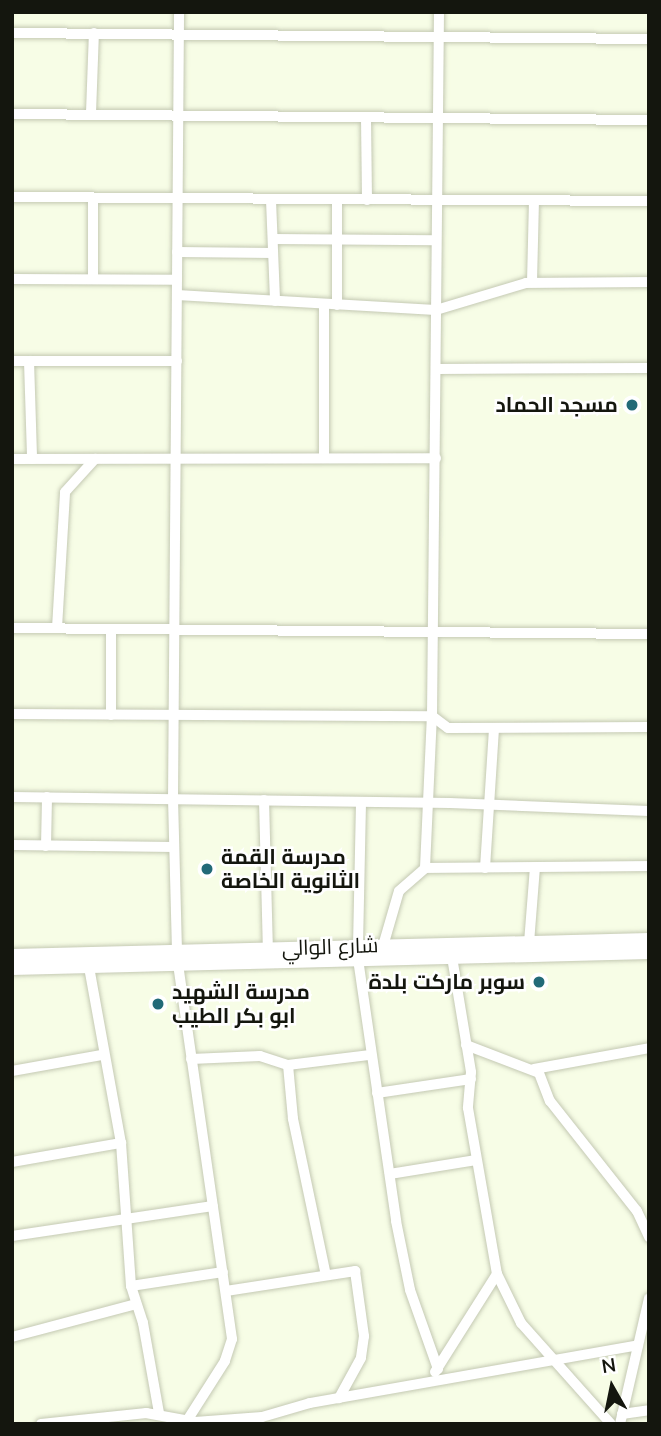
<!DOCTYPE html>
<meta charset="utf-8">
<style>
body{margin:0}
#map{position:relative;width:661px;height:1436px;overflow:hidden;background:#f7fde6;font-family:"Nunito Sans",Cairo,sans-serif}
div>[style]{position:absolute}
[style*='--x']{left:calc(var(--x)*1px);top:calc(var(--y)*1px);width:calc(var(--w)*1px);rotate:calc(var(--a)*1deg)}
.roads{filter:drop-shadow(0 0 2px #c4c9b3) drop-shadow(0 0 2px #c4c9b3)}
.street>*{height:10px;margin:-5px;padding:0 5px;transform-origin:5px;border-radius:5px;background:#fff}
.secondary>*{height:14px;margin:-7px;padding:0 7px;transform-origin:7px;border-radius:7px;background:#fff}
.dots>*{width:19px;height:19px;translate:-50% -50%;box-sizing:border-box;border:4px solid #fff;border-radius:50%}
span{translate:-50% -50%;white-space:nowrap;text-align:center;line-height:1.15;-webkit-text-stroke:5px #fff;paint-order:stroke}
.poi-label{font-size:21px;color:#14160e;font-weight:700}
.right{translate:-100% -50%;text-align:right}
.left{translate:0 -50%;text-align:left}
.street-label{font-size:21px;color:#14160e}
.frame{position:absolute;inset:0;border:14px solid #14160e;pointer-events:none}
.north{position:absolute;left:577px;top:1352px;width:70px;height:70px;-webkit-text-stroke:5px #fff;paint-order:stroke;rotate:351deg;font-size:19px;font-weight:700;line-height:28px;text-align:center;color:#14160e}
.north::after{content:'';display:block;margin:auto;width:24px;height:32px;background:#14160e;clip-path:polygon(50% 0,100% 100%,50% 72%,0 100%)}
</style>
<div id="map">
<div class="roads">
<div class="street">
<div style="--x:12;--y:33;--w:637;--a:0.54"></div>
<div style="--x:91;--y:113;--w:80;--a:-87.9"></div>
<div style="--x:12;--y:114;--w:637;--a:0.54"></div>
<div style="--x:366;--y:118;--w:82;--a:89.3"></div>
<div style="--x:12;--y:197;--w:637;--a:0.36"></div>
<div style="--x:271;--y:200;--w:101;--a:87.7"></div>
<div style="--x:337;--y:200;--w:105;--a:90"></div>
<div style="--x:273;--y:239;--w:163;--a:0.4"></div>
<div style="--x:177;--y:252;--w:96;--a:0.6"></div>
<div style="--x:12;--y:279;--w:165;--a:0.3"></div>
<div style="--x:93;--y:279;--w:80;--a:-90"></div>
<div style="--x:532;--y:282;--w:80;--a:-88.6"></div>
<div style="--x:177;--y:295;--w:259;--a:3.3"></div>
<div style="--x:436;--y:310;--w:94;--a:-16.7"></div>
<div style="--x:526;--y:283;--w:123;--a:-0.5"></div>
<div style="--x:12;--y:361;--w:165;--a:0"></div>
<div style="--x:29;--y:361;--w:98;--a:88.2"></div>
<div style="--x:436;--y:369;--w:213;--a:-0.3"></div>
<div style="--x:324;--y:457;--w:153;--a:-90"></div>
<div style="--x:12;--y:459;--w:424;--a:-0.1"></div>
<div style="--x:12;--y:628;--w:637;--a:0.54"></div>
<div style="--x:57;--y:628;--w:136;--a:-86.6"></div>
<div style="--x:65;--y:492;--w:45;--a:-47.7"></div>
<div style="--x:111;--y:629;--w:86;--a:90"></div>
<div style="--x:12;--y:714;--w:420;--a:0.3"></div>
<div style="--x:432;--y:716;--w:20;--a:37"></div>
<div style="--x:448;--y:728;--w:201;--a:-0.3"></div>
<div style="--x:12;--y:797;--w:438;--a:0.8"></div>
<div style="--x:450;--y:803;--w:199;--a:2.3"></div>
<div style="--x:264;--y:800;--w:149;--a:88.5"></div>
<div style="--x:12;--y:845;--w:162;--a:0.7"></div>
<div style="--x:46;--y:846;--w:49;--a:-88.8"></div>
<div style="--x:425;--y:868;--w:152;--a:-87.4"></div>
<div style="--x:432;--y:716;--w:704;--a:-89.43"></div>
<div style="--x:485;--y:868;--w:140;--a:-86.3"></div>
<div style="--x:529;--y:943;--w:76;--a:-85.5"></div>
<div style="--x:358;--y:946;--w:144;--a:-88.8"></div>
<div style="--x:383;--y:946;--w:57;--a:-73.8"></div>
<div style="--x:399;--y:891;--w:35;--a:-41"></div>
<div style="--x:425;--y:868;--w:224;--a:-0.5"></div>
<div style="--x:177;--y:951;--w:152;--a:-91.5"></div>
<div style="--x:173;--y:799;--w:787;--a:-89.56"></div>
<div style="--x:452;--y:957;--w:117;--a:80.6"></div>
<div style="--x:471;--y:1072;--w:36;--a:95"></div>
<div style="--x:468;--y:1108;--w:169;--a:80.1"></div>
<div style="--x:497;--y:1274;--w:55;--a:63.9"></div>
<div style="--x:521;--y:1323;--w:135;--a:48.3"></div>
<div style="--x:358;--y:959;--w:265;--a:81.7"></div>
<div style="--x:396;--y:1221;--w:70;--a:78.5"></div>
<div style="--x:410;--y:1290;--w:84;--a:70.5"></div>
<div style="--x:178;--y:964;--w:379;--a:81.8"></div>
<div style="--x:232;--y:1339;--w:23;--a:108"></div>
<div style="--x:225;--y:1361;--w:69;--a:122.5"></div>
<div style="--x:89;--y:967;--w:179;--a:79.7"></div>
<div style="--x:121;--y:1143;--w:143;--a:86"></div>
<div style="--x:131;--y:1286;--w:39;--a:72"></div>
<div style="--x:143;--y:1323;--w:91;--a:79.9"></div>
<div style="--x:466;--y:1045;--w:78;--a:21"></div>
<div style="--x:539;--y:1073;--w:30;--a:69"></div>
<div style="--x:550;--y:1101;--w:140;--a:51.7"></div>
<div style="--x:637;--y:1211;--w:29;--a:65"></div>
<div style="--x:191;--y:1059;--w:69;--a:-2.5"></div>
<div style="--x:260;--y:1056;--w:29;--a:18"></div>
<div style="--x:288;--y:1065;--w:83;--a:-7"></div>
<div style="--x:288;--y:1065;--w:54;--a:84.7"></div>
<div style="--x:293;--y:1119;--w:159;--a:78.1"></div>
<div style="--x:534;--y:1069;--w:117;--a:-10.3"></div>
<div style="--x:12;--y:1071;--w:91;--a:-10.1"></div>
<div style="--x:377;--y:1093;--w:95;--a:-8.5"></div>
<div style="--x:12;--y:1162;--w:111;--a:-9.9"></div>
<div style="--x:390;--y:1174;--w:87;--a:-9.2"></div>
<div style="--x:12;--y:1236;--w:203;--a:-8.5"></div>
<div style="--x:131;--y:1286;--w:93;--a:-8.7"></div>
<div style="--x:226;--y:1291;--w:131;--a:-8.8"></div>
<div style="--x:355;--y:1271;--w:66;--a:82.1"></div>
<div style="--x:364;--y:1336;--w:22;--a:98"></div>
<div style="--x:361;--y:1358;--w:46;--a:118.8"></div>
<div style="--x:12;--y:1337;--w:128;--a:-14.9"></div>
<div style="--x:435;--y:1372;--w:116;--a:-57.7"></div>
<div style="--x:622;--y:1414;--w:27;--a:-8"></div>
<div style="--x:195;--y:1422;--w:67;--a:-4.3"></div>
<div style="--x:262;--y:1417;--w:50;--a:-16.3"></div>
<div style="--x:310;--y:1403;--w:333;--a:-10"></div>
<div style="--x:41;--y:1424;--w:106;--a:-6"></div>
<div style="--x:146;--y:1413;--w:50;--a:10.4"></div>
<div style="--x:620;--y:1424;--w:129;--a:-77"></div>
</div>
<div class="secondary">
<div style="--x:12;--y:956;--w:637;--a:-1.44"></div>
<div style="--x:12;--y:968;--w:637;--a:-1.44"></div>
</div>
</div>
<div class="dots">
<div style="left:632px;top:405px;background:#226a77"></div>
<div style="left:207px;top:869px;background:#226a77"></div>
<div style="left:539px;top:982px;background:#226a77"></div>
<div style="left:158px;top:1004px;background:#226a77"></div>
</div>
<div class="poi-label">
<span class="right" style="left:618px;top:405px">مسجد الحماد</span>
<span class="left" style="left:221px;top:869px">مدرسة القمة<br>الثانوية الخاصة</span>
<span class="right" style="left:525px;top:982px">سوبر ماركت بلدة</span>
<span class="left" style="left:172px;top:1004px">مدرسة الشهيد<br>ابو بكر الطيب</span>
</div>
<div class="street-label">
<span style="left:330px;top:947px;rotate:-2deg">شارع الوالي</span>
</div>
<div class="frame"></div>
<div class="north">N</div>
</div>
